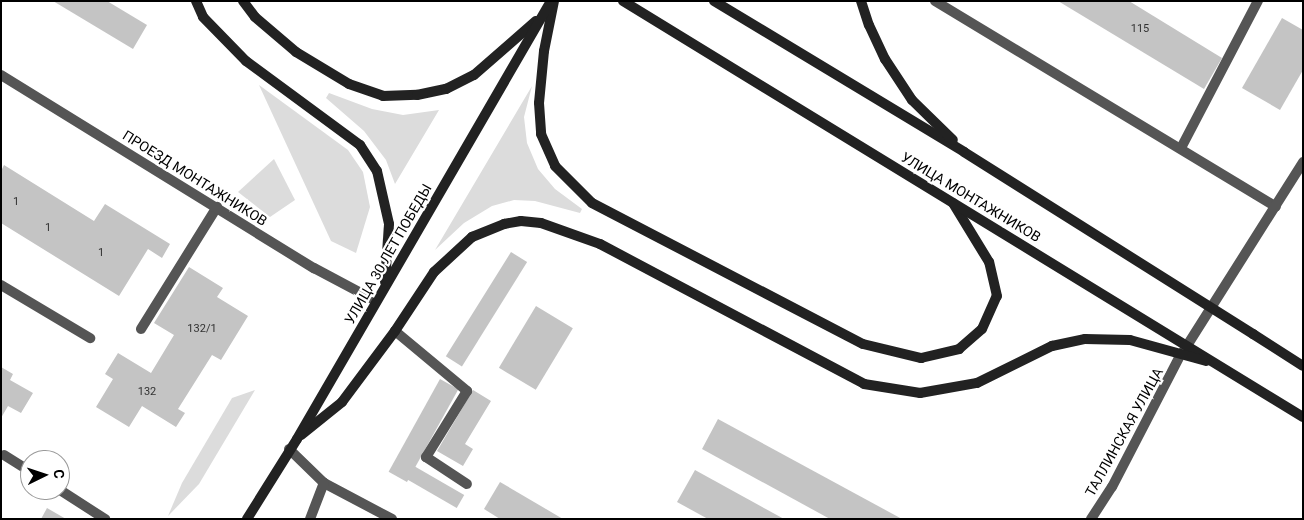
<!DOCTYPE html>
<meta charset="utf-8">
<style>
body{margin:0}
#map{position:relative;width:1304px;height:520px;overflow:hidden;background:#fff;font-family:Roboto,sans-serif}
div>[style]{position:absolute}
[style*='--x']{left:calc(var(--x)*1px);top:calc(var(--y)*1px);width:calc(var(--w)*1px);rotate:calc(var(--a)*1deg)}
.green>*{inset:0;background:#dcdcdc}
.building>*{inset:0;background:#c4c4c4;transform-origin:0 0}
.lane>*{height:10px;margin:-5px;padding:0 5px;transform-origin:5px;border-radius:5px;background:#555}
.street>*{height:10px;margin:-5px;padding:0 5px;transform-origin:5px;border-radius:5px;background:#555}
.secondary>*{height:10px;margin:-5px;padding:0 5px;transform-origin:5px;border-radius:5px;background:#222}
.secondary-bridge>*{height:10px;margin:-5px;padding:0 5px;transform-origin:5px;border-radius:5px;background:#222}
span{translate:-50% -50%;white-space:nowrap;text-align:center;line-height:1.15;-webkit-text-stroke:4.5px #fff;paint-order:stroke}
.number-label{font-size:11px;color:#313131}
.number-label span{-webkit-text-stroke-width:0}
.street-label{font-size:14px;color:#000}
.frame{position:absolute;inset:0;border:2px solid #000;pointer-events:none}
.north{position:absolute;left:20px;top:450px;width:50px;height:50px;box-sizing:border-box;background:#fff;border:1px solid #999;border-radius:50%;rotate:86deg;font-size:14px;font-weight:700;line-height:20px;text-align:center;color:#000}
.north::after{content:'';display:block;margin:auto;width:18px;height:22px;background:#000;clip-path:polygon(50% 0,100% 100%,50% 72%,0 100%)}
</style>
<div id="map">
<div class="green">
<div style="clip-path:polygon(259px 85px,348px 150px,363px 172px,370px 207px,356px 253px,331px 241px)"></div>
<div style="clip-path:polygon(532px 86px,524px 117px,527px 143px,538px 169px,555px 189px,582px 209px,580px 213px,535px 201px,514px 200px,492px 206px,464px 223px,435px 250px)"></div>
<div style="clip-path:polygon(329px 93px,372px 109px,403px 115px,439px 110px,395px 184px,386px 160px,364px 131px,326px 98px)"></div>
<div style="clip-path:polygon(274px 159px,295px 200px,270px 217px,238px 192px)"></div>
<div style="clip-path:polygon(255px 390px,199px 484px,168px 516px,182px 483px,232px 398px)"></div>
</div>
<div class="building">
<div style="clip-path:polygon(53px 1px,107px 1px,147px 25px,133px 49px)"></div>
<div style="clip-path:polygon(1058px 1px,1129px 1px,1222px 58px,1204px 89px)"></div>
<div style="clip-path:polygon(1282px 18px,1303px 30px,1303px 70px,1280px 110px,1242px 88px)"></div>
<div style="clip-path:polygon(4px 165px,94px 221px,105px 204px,170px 244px,162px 258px,148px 249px,119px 296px,1px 223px,1px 171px)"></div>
<div style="left:511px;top:252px;width:19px;height:123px;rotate:32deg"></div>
<div style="clip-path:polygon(189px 267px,223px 288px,217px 297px,248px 316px,221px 360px,212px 355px,178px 409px,185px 413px,176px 427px,142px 406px,129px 427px,96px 407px,113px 379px,105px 374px,118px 353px,151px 373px,174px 335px,154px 323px)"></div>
<div style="left:536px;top:306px;width:43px;height:72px;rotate:31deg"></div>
<div style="clip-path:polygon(1px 367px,13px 374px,10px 380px,33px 393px,21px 413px,8px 406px,1px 418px)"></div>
<div style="left:440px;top:379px;width:21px;height:106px;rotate:29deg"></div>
<div style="clip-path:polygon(473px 390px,491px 401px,465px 444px,473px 449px,463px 466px,437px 451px)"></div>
<div style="clip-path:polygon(718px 419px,902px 519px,830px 519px,702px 449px)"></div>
<div style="left:414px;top:466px;width:58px;height:15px;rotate:30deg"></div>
<div style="clip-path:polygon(695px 470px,784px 519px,708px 519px,677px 502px)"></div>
<div style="clip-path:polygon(500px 482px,563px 519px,500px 519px,484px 509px)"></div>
<div style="clip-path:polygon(47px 508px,66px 519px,41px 519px)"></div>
</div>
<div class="lane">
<div style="--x:935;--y:1;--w:398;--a:31.1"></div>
<div style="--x:1181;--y:148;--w:166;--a:-62.4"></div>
<div style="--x:1;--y:285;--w:104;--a:30.8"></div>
<div style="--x:141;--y:329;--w:144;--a:-58.1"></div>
<div style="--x:395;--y:331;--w:94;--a:39.8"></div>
<div style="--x:467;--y:391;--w:78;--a:121.8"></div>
<div style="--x:426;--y:457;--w:49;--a:33.4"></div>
<div style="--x:1183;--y:352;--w:225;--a:-57.7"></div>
<div style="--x:289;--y:449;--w:49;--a:44.2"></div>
<div style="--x:324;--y:483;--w:77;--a:27.9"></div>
<div style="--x:4;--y:455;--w:31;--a:32"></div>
<div style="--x:60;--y:490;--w:54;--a:32.8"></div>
<div style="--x:310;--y:519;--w:39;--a:-69"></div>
</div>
<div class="street">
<div style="--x:1;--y:75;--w:368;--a:31.7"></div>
<div style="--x:314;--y:268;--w:70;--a:28"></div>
<div style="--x:1091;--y:519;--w:38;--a:-57"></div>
<div style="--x:1112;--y:487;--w:145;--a:-62.6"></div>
</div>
<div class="secondary">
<div style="--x:196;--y:1;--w:17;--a:66"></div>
<div style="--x:203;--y:17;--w:62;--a:45.7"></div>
<div style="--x:246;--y:61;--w:142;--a:36.4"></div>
<div style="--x:360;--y:145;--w:31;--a:57"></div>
<div style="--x:377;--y:171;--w:54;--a:77.2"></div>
<div style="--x:389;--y:224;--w:58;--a:93.9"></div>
<div style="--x:243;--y:1;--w:20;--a:53"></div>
<div style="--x:255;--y:17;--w:54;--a:40.5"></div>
<div style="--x:296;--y:52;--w:62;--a:31.1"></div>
<div style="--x:349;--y:84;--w:36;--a:19"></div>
<div style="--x:383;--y:96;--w:34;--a:-2"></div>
<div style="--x:417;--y:95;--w:30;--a:-12"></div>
<div style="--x:446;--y:89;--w:31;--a:-27"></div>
<div style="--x:474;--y:75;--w:82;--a:-41.1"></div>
<div style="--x:554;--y:1;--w:51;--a:101.3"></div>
<div style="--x:544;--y:51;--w:52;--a:95.5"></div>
<div style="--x:539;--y:103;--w:31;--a:86"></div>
<div style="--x:541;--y:134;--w:35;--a:66"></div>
<div style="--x:555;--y:166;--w:52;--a:45"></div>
<div style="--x:592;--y:203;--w:305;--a:27.5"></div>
<div style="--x:863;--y:344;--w:60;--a:13.6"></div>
<div style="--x:921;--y:358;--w:39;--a:-13"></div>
<div style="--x:959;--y:349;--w:30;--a:-41"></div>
<div style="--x:982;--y:329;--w:36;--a:-66"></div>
<div style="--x:997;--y:296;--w:35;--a:-103"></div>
<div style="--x:989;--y:262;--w:69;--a:-121.4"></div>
<div style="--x:714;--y:1;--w:292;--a:31.1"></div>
<div style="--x:861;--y:1;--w:25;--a:72"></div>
<div style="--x:869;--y:25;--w:38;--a:65"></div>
<div style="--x:885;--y:59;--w:49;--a:56.6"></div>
<div style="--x:912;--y:100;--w:57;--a:44.3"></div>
<div style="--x:1253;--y:334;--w:59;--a:32.6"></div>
<div style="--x:301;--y:435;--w:53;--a:-38.8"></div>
<div style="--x:342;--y:402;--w:89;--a:-53.3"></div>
<div style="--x:395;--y:331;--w:71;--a:-56.5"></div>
<div style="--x:434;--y:272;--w:52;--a:-42.6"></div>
<div style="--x:472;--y:237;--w:35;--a:-22"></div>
<div style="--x:504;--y:224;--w:17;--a:-10"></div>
<div style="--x:521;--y:221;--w:20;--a:6"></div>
<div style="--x:541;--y:223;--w:63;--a:19.6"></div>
<div style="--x:247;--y:519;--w:94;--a:-58"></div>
<div style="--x:297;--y:439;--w:506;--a:-59.89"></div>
</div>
<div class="secondary-bridge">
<div style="--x:623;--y:1;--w:797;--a:31.46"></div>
<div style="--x:964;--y:152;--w:342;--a:32.2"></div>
<div style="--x:600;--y:244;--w:299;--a:27.9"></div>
<div style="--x:864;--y:384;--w:57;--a:9.1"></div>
<div style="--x:920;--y:393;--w:58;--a:-10"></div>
<div style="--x:977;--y:383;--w:84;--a:-26.3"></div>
<div style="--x:1052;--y:346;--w:34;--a:-12"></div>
<div style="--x:1085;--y:339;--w:45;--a:1.3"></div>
<div style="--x:1130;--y:340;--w:79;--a:15.4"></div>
</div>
<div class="number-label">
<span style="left:1140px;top:29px">115</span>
<span style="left:16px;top:202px">1</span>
<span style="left:48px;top:228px">1</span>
<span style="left:101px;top:253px">1</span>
<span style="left:202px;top:329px">132/1</span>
<span style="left:147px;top:392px">132</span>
</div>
<div class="street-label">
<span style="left:195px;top:178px;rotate:32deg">ПРОЕЗД МОНТАЖНИКОВ</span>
<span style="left:971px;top:197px;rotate:31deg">УЛИЦА МОНТАЖНИКОВ</span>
<span style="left:388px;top:254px;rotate:-60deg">УЛИЦА 30 ЛЕТ ПОБЕДЫ</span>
<span style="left:1124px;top:432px;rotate:-61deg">ТАЛЛИНСКАЯ УЛИЦА</span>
</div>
<div class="frame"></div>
<div class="north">С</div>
</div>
